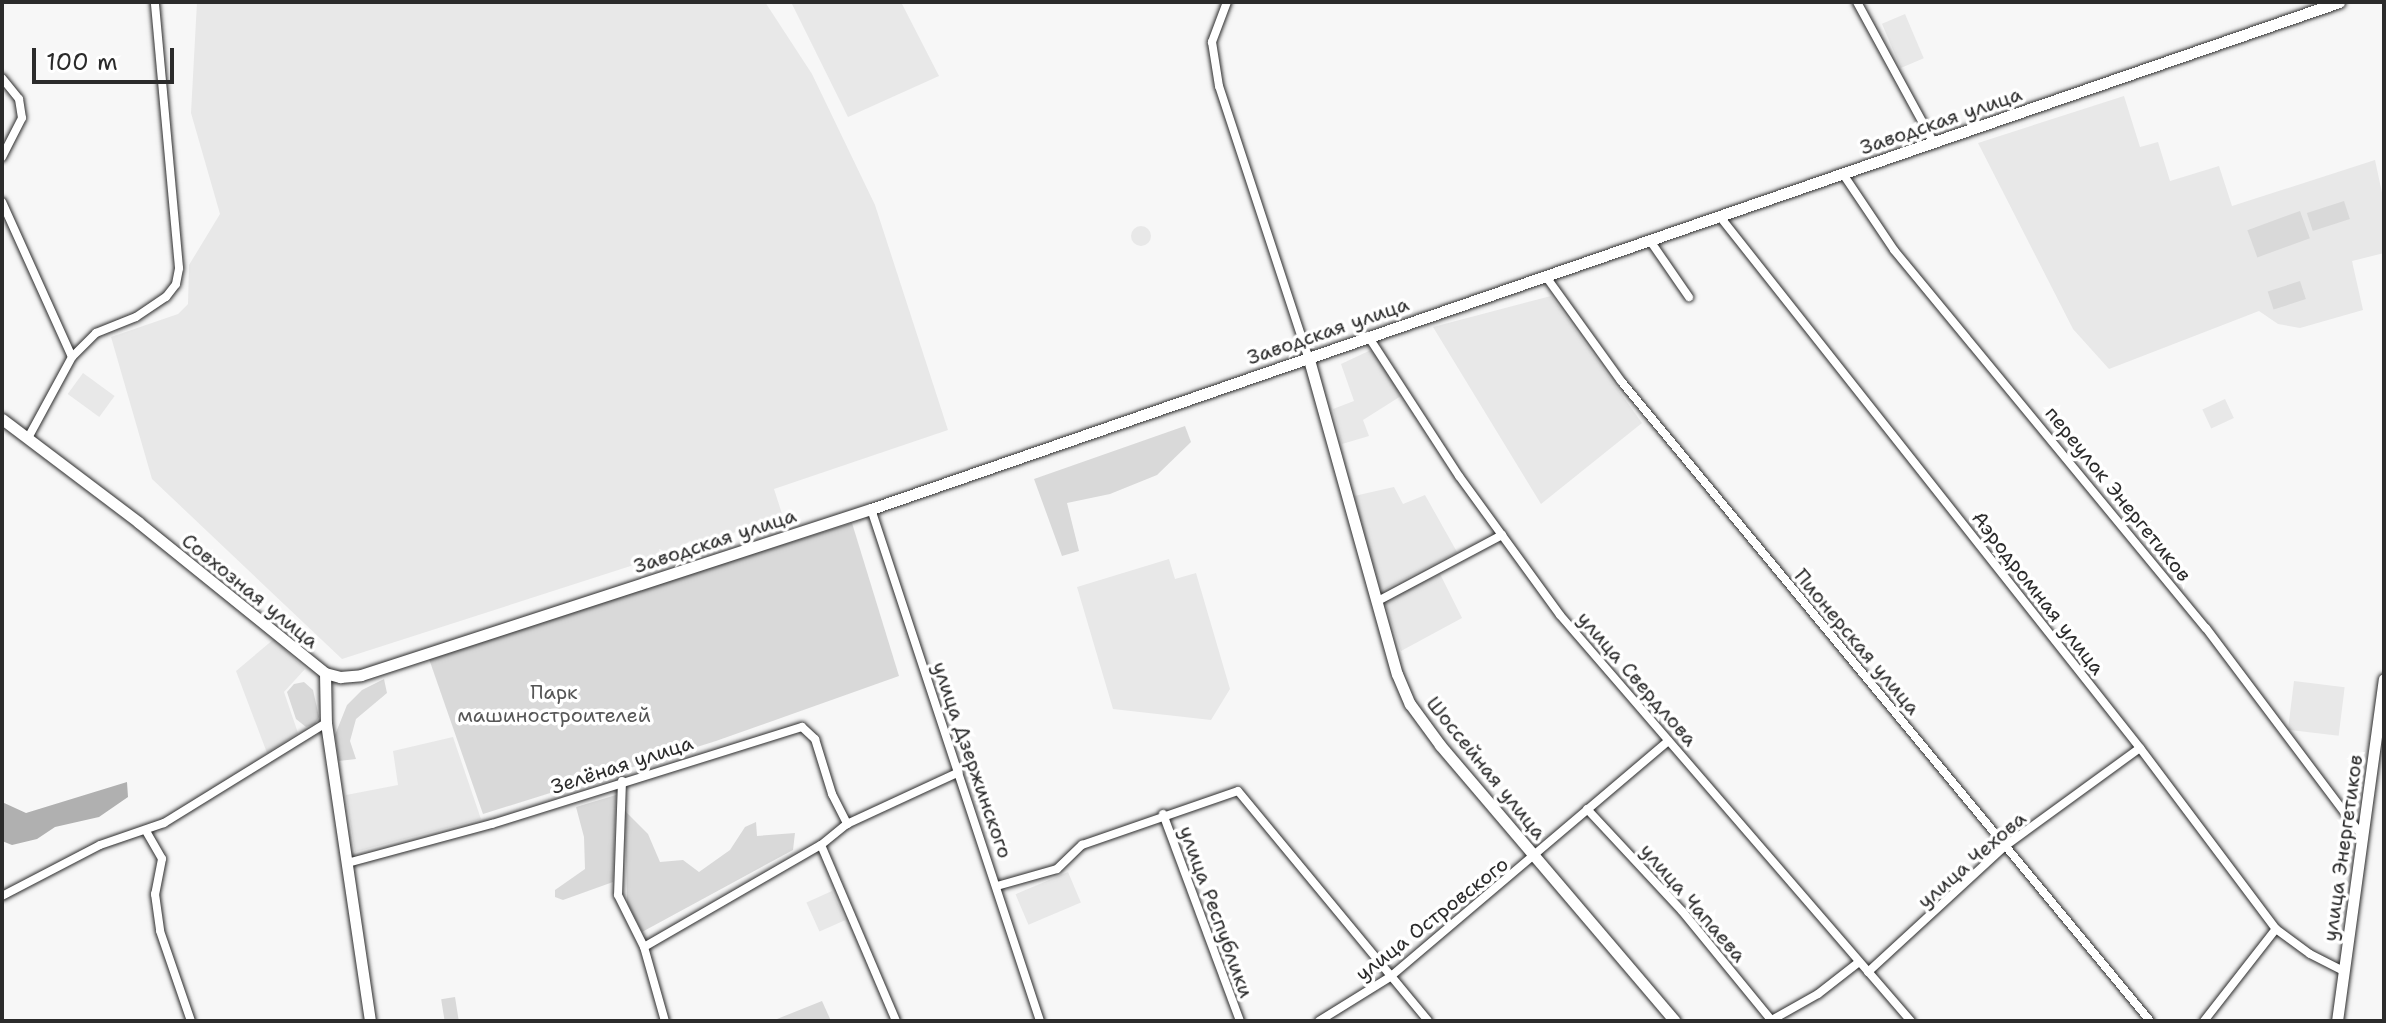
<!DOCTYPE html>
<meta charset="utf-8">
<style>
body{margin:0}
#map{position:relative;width:2386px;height:1023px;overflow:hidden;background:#f7f7f7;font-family:"Shantell Sans",sans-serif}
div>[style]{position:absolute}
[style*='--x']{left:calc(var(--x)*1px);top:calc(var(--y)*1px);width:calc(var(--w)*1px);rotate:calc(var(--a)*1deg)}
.built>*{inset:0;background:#e8e8e8;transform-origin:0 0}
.round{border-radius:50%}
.green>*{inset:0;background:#d9d9d9;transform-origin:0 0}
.water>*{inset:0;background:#b0b0b0}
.roads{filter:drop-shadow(0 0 2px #2b2b2b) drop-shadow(0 0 2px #2b2b2b)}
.street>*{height:8px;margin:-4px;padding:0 4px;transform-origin:4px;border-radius:4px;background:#fff}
.secondary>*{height:11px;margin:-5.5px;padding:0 5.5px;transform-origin:5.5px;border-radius:5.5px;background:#fff}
span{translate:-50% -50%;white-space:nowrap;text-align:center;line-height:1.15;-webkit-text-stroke:7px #fff;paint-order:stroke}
.street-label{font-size:20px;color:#2b2b2b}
.park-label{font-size:20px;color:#565656}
.frame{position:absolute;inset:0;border:4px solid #2b2b2b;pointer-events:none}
.scale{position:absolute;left:32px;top:48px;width:142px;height:36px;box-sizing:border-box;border:4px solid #2b2b2b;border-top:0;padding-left:10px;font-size:24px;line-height:28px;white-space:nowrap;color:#2b2b2b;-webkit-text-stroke:6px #fff;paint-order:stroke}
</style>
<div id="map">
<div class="built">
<div style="clip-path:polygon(197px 2px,765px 2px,812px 74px,875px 205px,948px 430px,774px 489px,783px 517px,342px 659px,152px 479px,111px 337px,178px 314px,188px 304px,189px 265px,220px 214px,191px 113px)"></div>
<div style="clip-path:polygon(791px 2px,901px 2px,939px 76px,848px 117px)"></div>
<div style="left:1905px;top:14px;width:48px;height:25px;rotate:67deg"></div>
<div style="clip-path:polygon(2124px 96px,2140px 147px,2158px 142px,2170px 181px,2219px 166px,2232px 206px,2375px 160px,2384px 202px,2384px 253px,2352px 261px,2363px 310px,2300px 328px,2278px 324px,2259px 311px,2109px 369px,2073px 329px,1978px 143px)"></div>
<div class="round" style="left:1131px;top:226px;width:20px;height:20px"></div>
<div style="clip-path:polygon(1551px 296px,1642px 423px,1541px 504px,1433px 327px)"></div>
<div style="clip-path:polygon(1373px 349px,1401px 396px,1363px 420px,1369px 436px,1342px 444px,1333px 409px,1354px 401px,1341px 364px)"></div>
<div style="left:83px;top:373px;width:39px;height:26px;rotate:36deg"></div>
<div style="left:2225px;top:399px;width:21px;height:25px;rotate:65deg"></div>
<div style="clip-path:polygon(1394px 487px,1403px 504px,1425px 495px,1457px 552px,1381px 591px,1354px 496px)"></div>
<div style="clip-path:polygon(1169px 559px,1175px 579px,1196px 573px,1230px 689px,1211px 720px,1113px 709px,1077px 587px)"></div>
<div style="clip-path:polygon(1440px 574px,1462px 618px,1401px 651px,1384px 600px)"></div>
<div style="clip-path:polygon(274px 639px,305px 669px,284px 692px,298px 733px,267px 753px,236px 671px)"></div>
<div style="left:2294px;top:681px;width:51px;height:49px;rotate:7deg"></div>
<div style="clip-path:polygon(453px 737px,481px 819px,355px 852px,346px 795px,398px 785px,393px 751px)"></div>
<div style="left:1068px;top:872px;width:33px;height:57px;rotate:67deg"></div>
<div style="left:832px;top:891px;width:32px;height:28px;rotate:66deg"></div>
</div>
<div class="green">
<div style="left:2344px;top:201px;width:19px;height:39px;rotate:72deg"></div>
<div style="left:2300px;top:211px;width:29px;height:56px;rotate:70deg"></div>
<div style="left:2300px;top:281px;width:19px;height:34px;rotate:72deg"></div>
<div style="clip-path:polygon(1185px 426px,1191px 442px,1157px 475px,1110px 494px,1067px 503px,1079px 551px,1062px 556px,1034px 479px)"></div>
<div style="clip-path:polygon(852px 523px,899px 676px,716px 741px,483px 814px,428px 656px)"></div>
<div style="clip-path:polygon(384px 679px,387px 693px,356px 719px,350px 741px,356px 759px,339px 761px,335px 735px,347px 705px,362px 690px)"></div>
<div style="clip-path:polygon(304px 682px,313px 690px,319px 717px,315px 724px,306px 727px,296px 719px,287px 692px,294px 684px)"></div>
<div style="clip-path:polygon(616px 795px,613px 882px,563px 900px,555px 897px,555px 890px,585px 869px,584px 837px,576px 807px)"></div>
<div style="clip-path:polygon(625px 811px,648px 834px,660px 862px,683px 860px,699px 872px,730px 850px,745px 827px,756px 822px,757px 836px,795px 833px,793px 850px,642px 932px,627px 902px)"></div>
<div style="left:455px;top:997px;width:24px;height:14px;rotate:81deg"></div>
<div style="clip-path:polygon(822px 1001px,831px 1021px,772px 1021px)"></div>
</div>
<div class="water">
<div style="clip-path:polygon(127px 782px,128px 797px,99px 817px,55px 827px,37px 839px,12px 845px,2px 841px,2px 802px,26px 813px)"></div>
</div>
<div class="roads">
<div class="street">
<div style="--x:1227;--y:2;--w:43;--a:110.6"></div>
<div style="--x:1212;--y:42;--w:45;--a:81"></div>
<div style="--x:1219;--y:86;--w:284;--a:71.8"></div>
<div style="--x:1857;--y:2;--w:161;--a:61.4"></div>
<div style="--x:2;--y:78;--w:27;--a:51"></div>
<div style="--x:19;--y:99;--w:19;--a:81"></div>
<div style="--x:22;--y:118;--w:44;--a:117.1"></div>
<div style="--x:1843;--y:174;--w:92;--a:56.1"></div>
<div style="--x:1894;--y:250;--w:490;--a:50.5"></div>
<div style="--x:2206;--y:628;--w:260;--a:53.1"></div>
<div style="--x:2;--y:202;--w:170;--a:65.7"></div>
<div style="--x:1721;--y:218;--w:676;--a:51.67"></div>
<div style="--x:2140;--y:748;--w:226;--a:53.1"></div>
<div style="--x:2276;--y:929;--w:42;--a:36.3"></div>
<div style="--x:2310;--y:954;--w:37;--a:27"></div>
<div style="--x:1651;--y:242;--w:67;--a:55.4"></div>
<div style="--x:1547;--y:278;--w:127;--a:54.3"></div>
<div style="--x:1621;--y:381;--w:830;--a:50.42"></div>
<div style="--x:1368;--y:336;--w:167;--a:57"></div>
<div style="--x:1459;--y:476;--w:172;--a:54"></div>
<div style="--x:1560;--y:615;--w:537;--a:49.16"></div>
<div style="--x:28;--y:438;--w:92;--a:-61.5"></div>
<div style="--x:72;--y:357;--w:34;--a:-45"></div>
<div style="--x:96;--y:333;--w:43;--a:-21.8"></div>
<div style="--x:136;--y:317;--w:36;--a:-34"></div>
<div style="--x:166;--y:297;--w:16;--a:-52"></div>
<div style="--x:176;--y:284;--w:16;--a:-79"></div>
<div style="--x:179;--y:268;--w:267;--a:-95.2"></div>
<div style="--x:871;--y:509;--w:539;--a:71.73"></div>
<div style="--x:1376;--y:602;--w:143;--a:-28"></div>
<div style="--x:622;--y:781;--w:114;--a:92"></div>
<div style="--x:618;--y:895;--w:58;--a:63.4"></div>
<div style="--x:644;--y:947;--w:77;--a:74.2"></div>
<div style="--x:1587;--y:809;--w:139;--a:47"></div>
<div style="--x:1682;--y:911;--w:142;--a:50.7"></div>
<div style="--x:1163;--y:814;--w:221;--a:69.6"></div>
<div style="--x:146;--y:831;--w:32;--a:60"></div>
<div style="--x:162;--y:859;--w:36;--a:101"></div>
<div style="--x:155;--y:894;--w:37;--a:82"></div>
<div style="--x:160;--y:931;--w:95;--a:71"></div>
<div style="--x:821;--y:845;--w:191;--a:66.9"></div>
<div style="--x:347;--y:863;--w:150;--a:-15.1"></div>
<div style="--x:492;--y:824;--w:325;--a:-17.4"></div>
<div style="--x:802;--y:727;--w:18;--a:43"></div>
<div style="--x:815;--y:739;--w:58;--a:72.8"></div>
<div style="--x:832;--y:794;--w:34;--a:63"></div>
<div style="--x:997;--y:886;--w:62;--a:-15.8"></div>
<div style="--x:1057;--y:869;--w:35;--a:-44"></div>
<div style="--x:1082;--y:845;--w:165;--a:-19.1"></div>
<div style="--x:1238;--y:791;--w:298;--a:50.4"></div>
<div style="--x:2;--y:896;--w:110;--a:-27.5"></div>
<div style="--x:100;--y:845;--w:68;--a:-19"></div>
<div style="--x:164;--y:823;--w:190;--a:-31.7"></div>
<div style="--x:644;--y:947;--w:204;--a:-30"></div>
<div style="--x:821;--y:845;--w:33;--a:-39"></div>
<div style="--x:847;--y:824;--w:123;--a:-24.9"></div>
<div style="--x:1868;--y:972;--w:185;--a:-42.6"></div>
<div style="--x:2004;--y:847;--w:168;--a:-36.1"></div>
<div style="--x:1319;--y:1021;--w:84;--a:-31.8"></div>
<div style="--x:1390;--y:977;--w:365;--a:-40.3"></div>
<div style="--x:1770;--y:1021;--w:55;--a:-29.4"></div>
<div style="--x:1818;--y:994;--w:52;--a:-38"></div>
<div style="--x:2204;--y:1021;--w:117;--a:-52"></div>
</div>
<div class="secondary">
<div style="--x:1308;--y:356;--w:330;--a:74.4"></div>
<div style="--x:1397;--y:674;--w:33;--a:67"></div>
<div style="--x:1410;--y:704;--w:51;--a:53.8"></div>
<div style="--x:1440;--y:745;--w:362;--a:49.6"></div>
<div style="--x:2;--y:419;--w:171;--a:37.1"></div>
<div style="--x:138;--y:522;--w:240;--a:38.9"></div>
<div style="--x:325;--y:673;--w:16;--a:15"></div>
<div style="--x:340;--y:677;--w:21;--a:-5"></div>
<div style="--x:361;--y:675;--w:536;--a:-18.03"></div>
<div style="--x:871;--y:509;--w:1553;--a:-19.05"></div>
<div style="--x:325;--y:673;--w:50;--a:88.9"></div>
<div style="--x:326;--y:723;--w:301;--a:81.6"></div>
<div style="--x:2337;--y:1021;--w:345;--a:-82.2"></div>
</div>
</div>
<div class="street-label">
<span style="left:1941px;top:121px;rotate:-19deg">Заводская улица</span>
<span style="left:1328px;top:331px;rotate:-19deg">Заводская улица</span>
<span style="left:2118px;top:494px;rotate:51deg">переулок Энергетиков</span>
<span style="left:715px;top:541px;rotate:-18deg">Заводская улица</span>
<span style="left:250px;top:591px;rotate:39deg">Совхозная улица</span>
<span style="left:2038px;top:593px;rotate:52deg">Аэродромная улица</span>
<span style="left:1857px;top:642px;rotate:50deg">Пионерская улица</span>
<span style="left:1637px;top:679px;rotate:49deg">улица Свердлова</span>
<span style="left:972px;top:760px;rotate:71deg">улица Дзержинского</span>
<span style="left:622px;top:765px;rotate:-18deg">Зелёная улица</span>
<span style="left:1486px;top:768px;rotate:51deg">Шоссейная улица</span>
<span style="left:2343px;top:848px;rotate:-82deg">улица Энергетиков</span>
<span style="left:1972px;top:860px;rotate:-41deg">улица Чехова</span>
<span style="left:1693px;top:903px;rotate:49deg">улица Чапаева</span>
<span style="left:1216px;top:912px;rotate:70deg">улица Республики</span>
<span style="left:1432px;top:919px;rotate:-38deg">улица Островского</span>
</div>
<div class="park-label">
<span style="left:554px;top:704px">Парк<br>машиностроителей</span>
</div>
<div class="frame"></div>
<div class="scale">100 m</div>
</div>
